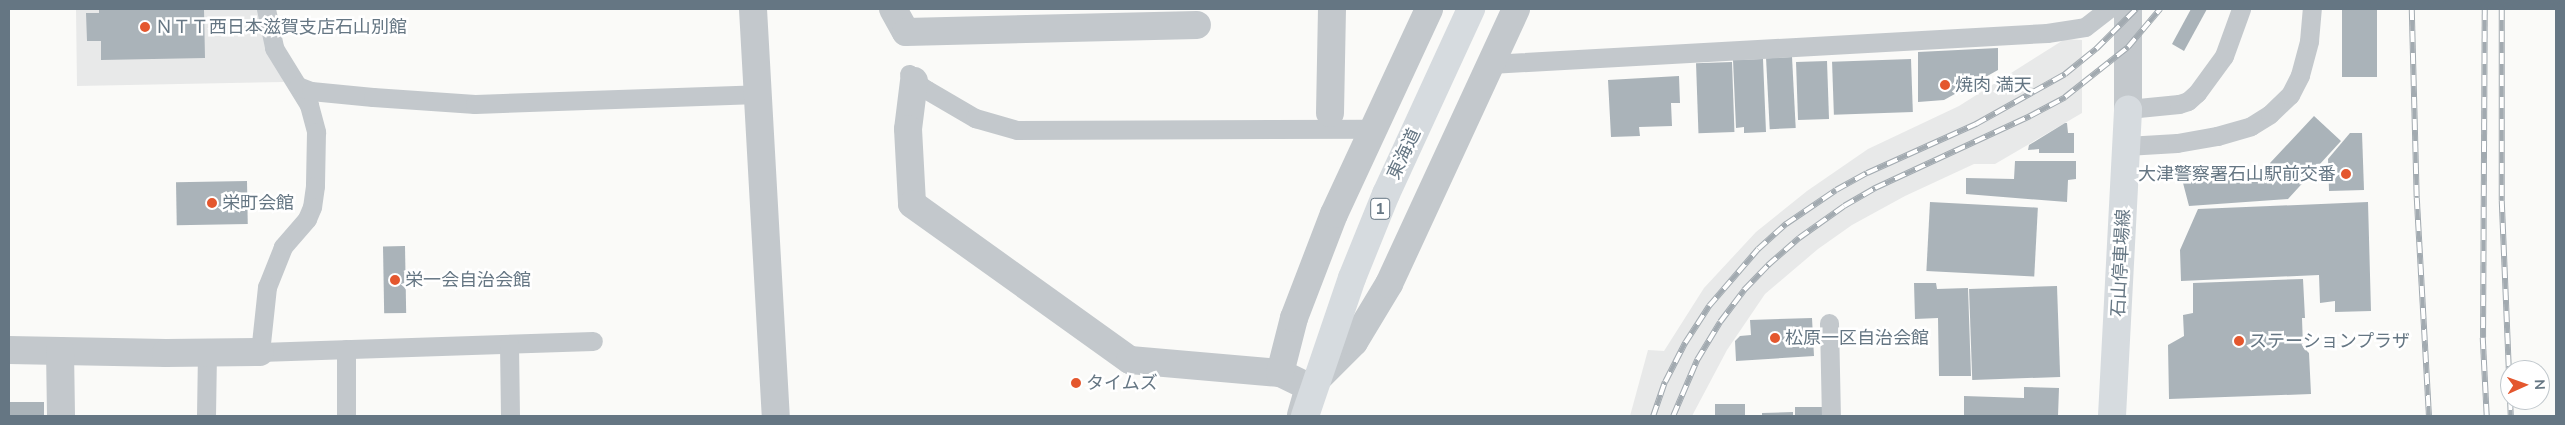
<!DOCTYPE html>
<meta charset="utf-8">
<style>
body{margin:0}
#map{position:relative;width:2565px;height:425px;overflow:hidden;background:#fafaf8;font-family:"Nunito Sans","Noto Sans JP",sans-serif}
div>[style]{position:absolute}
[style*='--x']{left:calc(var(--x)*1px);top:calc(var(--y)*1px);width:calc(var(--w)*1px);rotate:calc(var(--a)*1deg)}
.built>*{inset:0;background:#e8e9e9}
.building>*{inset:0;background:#aab3b9;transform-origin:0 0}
.service>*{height:19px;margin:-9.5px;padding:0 9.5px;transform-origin:9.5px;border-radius:9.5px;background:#c3c8cc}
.minor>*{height:28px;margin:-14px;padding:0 14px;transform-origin:14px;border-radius:14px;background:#c3c8cc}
.tertiary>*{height:28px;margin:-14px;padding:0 14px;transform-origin:14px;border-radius:14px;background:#c3c8cc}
.secondary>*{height:28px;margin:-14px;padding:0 14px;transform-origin:14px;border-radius:14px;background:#d6dbdf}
.trunk>*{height:28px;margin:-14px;padding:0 14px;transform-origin:14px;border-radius:14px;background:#d6dbdf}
.rail>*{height:5.5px;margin-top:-2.75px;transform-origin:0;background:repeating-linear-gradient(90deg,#fff 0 11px,#a2aab0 0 22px);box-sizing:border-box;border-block:1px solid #a2aab0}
.dots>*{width:14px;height:14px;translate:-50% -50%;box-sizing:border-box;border:2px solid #fff;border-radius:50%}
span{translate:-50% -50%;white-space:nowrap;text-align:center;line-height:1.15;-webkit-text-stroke:5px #fff;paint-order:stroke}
.shield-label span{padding:1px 4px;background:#fff;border:1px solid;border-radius:4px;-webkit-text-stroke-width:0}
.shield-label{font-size:16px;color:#657683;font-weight:700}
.poi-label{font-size:18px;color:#657683}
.left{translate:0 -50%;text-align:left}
.right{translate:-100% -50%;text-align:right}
.street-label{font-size:18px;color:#657683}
.frame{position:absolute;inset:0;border:10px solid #657683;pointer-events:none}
.north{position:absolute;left:2500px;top:360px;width:50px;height:50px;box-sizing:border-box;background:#fff;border:1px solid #c1c8cd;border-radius:50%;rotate:88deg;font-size:14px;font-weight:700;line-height:20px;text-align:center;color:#657683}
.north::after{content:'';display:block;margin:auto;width:18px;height:22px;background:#e4572e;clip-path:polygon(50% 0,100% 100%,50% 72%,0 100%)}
</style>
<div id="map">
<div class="built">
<div style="clip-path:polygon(76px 9px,259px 9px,261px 32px,284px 82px,77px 86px)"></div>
<div style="clip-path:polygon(2065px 39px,2082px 40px,2082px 113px,1995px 164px,1974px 164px,1905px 196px,1852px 225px,1818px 249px,1765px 294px,1727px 350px,1692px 416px,1630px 416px,1648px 350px,1664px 351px,1704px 288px,1756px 232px,1807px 191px,1868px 149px,1959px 106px)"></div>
</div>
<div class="building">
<div style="clip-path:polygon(99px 9px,204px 9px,205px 58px,101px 60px,101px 41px,87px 41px,86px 13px,99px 13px)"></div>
<div style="clip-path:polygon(2191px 9px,2207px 9px,2184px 51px,2172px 44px)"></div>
<div style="left:2342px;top:9px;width:35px;height:68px"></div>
<div style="clip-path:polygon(1998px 48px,1998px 70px,1944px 100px,1918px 102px,1918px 52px)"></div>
<div style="left:1792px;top:57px;width:71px;height:26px;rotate:87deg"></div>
<div style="clip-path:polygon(1763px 59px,1766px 132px,1744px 133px,1744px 127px,1736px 128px,1733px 60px)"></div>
<div style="left:1911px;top:59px;width:53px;height:79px;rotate:88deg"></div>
<div style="left:1827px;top:61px;width:58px;height:31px;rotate:88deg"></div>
<div style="left:1732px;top:62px;width:70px;height:36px;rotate:88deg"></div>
<div style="clip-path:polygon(1679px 76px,1680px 103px,1671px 103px,1672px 126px,1639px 127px,1640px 136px,1611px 137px,1608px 80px)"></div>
<div style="clip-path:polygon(2314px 116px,2341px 141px,2288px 199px,2189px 206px,2183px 183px,2242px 168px,2244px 173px,2271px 166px,2270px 163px)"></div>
<div style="clip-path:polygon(2065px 123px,2067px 123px,2068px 133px,2074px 133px,2074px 153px,2039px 153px,2039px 149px,2028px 150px,2029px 145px)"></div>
<div style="clip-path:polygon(2350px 133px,2362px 133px,2364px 190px,2329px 191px,2328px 159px)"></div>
<div style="clip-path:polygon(2015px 161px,2076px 161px,2076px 179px,2068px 180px,2067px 202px,1966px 194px,1966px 178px,2014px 179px)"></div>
<div style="left:247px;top:181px;width:43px;height:71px;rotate:89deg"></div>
<div style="left:1930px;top:202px;width:108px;height:69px;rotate:3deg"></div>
<div style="clip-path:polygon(2368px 202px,2371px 311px,2335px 312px,2335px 301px,2320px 303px,2319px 275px,2181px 281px,2180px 250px,2198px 209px)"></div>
<div style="left:405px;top:246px;width:67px;height:22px;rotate:89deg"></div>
<div style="clip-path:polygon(2303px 279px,2305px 318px,2302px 318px,2303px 347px,2309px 353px,2311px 394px,2169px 399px,2168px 345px,2184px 336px,2183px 315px,2193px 313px,2193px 283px)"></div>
<div style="clip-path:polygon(1914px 283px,1936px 283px,1937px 289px,1968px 288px,1971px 376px,1939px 376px,1938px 318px,1915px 319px)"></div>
<div style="left:2057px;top:286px;width:91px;height:88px;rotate:88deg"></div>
<div style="clip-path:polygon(1812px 318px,1814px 356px,1736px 361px,1735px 341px,1740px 336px,1751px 335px,1750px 320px)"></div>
<div style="clip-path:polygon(2024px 387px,2059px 388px,2058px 416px,1964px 416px,1964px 396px,2024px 398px)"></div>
<div style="left:9px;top:402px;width:35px;height:14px"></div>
<div style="left:1715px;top:404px;width:30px;height:12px"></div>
<div style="left:1795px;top:407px;width:27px;height:9px"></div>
<div style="clip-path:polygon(1793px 412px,1793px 416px,1762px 416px,1762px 413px)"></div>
</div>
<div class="service">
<div style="--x:266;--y:9;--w:40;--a:78"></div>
<div style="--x:274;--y:48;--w:67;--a:58.4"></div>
<div style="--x:309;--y:105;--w:28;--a:75"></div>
<div style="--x:316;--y:132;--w:54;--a:91.1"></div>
<div style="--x:315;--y:186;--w:21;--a:98"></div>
<div style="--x:312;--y:207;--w:13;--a:113"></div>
<div style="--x:307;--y:219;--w:37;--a:131"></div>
<div style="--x:283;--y:247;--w:43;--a:111.8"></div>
<div style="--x:267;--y:287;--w:65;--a:96.1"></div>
<div style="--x:260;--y:352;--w:333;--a:-1.9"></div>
<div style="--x:1490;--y:64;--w:558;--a:-3.19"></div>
<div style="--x:2047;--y:33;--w:38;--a:-9"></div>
<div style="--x:2085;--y:27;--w:29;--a:-38"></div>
<div style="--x:909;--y:74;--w:9;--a:54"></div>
<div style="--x:914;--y:81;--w:16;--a:35"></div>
<div style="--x:927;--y:90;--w:56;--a:30.3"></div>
<div style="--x:975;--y:118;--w:44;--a:15.9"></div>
<div style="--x:1017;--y:130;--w:356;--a:-0.2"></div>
<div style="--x:298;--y:86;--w:14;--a:21"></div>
<div style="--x:311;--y:91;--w:62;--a:5.5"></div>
<div style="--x:373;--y:97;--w:102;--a:3.9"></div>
<div style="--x:475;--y:104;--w:283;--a:-2"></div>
<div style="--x:2128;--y:109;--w:51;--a:-5.6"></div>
<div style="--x:2179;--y:104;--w:9;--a:-18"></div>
<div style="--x:2188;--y:101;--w:12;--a:-42"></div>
<div style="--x:2197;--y:93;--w:46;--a:-53.9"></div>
<div style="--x:2224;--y:56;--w:50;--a:-70.1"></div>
<div style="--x:2126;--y:146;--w:51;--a:-3.4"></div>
<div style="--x:2177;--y:143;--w:41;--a:-9.9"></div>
<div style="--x:2217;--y:136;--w:35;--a:-16"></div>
<div style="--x:2251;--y:126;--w:22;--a:-32"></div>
<div style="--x:2270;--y:114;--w:28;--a:-44"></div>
<div style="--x:2290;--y:95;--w:22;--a:-63"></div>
<div style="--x:2300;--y:75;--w:35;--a:-75"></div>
<div style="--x:2309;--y:41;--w:32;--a:-85"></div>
<div style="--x:1829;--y:323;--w:93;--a:88.8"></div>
<div style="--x:509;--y:344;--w:72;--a:89.2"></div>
<div style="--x:346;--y:349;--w:67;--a:90"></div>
<div style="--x:206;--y:416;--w:64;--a:-89.1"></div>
</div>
<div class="minor">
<div style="--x:893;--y:9;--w:26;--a:61"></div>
<div style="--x:906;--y:32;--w:291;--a:-1.4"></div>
<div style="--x:914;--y:81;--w:48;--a:97.1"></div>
<div style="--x:908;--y:129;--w:75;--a:86.9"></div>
<div style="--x:912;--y:204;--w:268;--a:35.6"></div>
<div style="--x:1130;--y:360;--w:151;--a:5"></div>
<div style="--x:1330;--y:113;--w:104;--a:-88.9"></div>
<div style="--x:9;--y:350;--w:157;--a:1.1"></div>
<div style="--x:166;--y:353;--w:94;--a:-0.6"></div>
<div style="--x:60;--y:351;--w:65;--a:89.1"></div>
<div style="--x:1313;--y:383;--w:58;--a:-45"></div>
<div style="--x:1354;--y:342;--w:68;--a:-58.9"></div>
<div style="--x:1389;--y:284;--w:303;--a:-65.2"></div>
<div style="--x:1301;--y:415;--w:29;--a:-74"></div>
<div style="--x:1309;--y:387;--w:32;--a:-154"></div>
<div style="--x:1280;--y:373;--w:57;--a:-75.7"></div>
<div style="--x:1294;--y:318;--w:111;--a:-69"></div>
<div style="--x:1334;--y:214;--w:226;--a:-65.1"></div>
</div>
<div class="tertiary">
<div style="--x:753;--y:9;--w:408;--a:86.8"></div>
<div style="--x:2128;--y:109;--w:100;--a:-90"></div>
</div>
<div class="secondary">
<div style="--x:2112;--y:416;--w:307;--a:-87"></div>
</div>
<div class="trunk">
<div style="--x:1305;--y:416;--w:146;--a:-71.2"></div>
<div style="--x:1352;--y:278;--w:91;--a:-68"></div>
<div style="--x:1386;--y:194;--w:204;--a:-65.3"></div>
</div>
<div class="rail">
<div style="--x:2412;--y:9;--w:189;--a:88.5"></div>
<div style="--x:2417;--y:198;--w:218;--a:86.8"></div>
<div style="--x:2485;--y:9;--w:329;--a:90.3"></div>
<div style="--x:2483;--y:338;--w:78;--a:87.1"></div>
<div style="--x:2502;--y:9;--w:192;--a:90"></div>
<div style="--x:2502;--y:201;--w:215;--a:87.6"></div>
<div style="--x:1653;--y:416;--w:36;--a:-71"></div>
<div style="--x:1665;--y:382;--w:44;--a:-62.9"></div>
<div style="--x:1685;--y:343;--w:44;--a:-57"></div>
<div style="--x:1709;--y:306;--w:75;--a:-49.3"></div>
<div style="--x:1758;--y:249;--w:38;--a:-42"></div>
<div style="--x:1786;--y:224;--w:60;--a:-34.2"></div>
<div style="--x:1836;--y:190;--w:35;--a:-29"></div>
<div style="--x:1867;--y:173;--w:120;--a:-24.2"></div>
<div style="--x:1976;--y:124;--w:102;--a:-29.3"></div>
<div style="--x:2065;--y:74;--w:40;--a:-39"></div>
<div style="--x:2096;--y:49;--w:57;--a:-45"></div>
<div style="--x:1673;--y:416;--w:61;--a:-66.8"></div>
<div style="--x:1697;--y:360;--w:44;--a:-58.8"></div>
<div style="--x:1720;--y:322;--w:40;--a:-53"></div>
<div style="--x:1744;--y:290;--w:35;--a:-46"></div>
<div style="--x:1768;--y:265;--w:41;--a:-41.1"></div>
<div style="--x:1799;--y:238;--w:55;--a:-35.4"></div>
<div style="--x:1844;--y:206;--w:36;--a:-30"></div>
<div style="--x:1875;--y:188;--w:171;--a:-24.9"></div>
<div style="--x:2030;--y:116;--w:40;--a:-28"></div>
<div style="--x:2065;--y:97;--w:80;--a:-38.4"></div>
<div style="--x:2128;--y:47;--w:50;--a:-49.9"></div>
</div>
<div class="dots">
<div style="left:145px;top:27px;background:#e4572e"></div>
<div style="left:1945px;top:85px;background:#e4572e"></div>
<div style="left:2346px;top:174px;background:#e4572e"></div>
<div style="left:212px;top:203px;background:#e4572e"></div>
<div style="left:395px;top:280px;background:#e4572e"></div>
<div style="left:1775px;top:338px;background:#e4572e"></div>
<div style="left:2239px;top:341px;background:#e4572e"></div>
<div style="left:1076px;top:383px;background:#e4572e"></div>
</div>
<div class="shield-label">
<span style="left:1380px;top:209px">1</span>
</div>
<div class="poi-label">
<span class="left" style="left:155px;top:27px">ＮＴＴ西日本滋賀支店石山別館</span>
<span class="left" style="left:1955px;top:85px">焼肉 満天</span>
<span class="right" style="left:2336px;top:174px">大津警察署石山駅前交番</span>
<span class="left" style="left:222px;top:203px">栄町会館</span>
<span class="left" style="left:405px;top:280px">栄一会自治会館</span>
<span class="left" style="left:1785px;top:338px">松原一区自治会館</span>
<span class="left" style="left:2249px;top:341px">ステーションプラザ</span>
<span class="left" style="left:1086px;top:383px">タイムズ</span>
</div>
<div class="street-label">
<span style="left:1404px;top:154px;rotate:-65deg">東海道</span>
<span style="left:2121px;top:263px;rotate:-87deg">石山停車場線</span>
</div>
<div class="frame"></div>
<div class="north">N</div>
</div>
